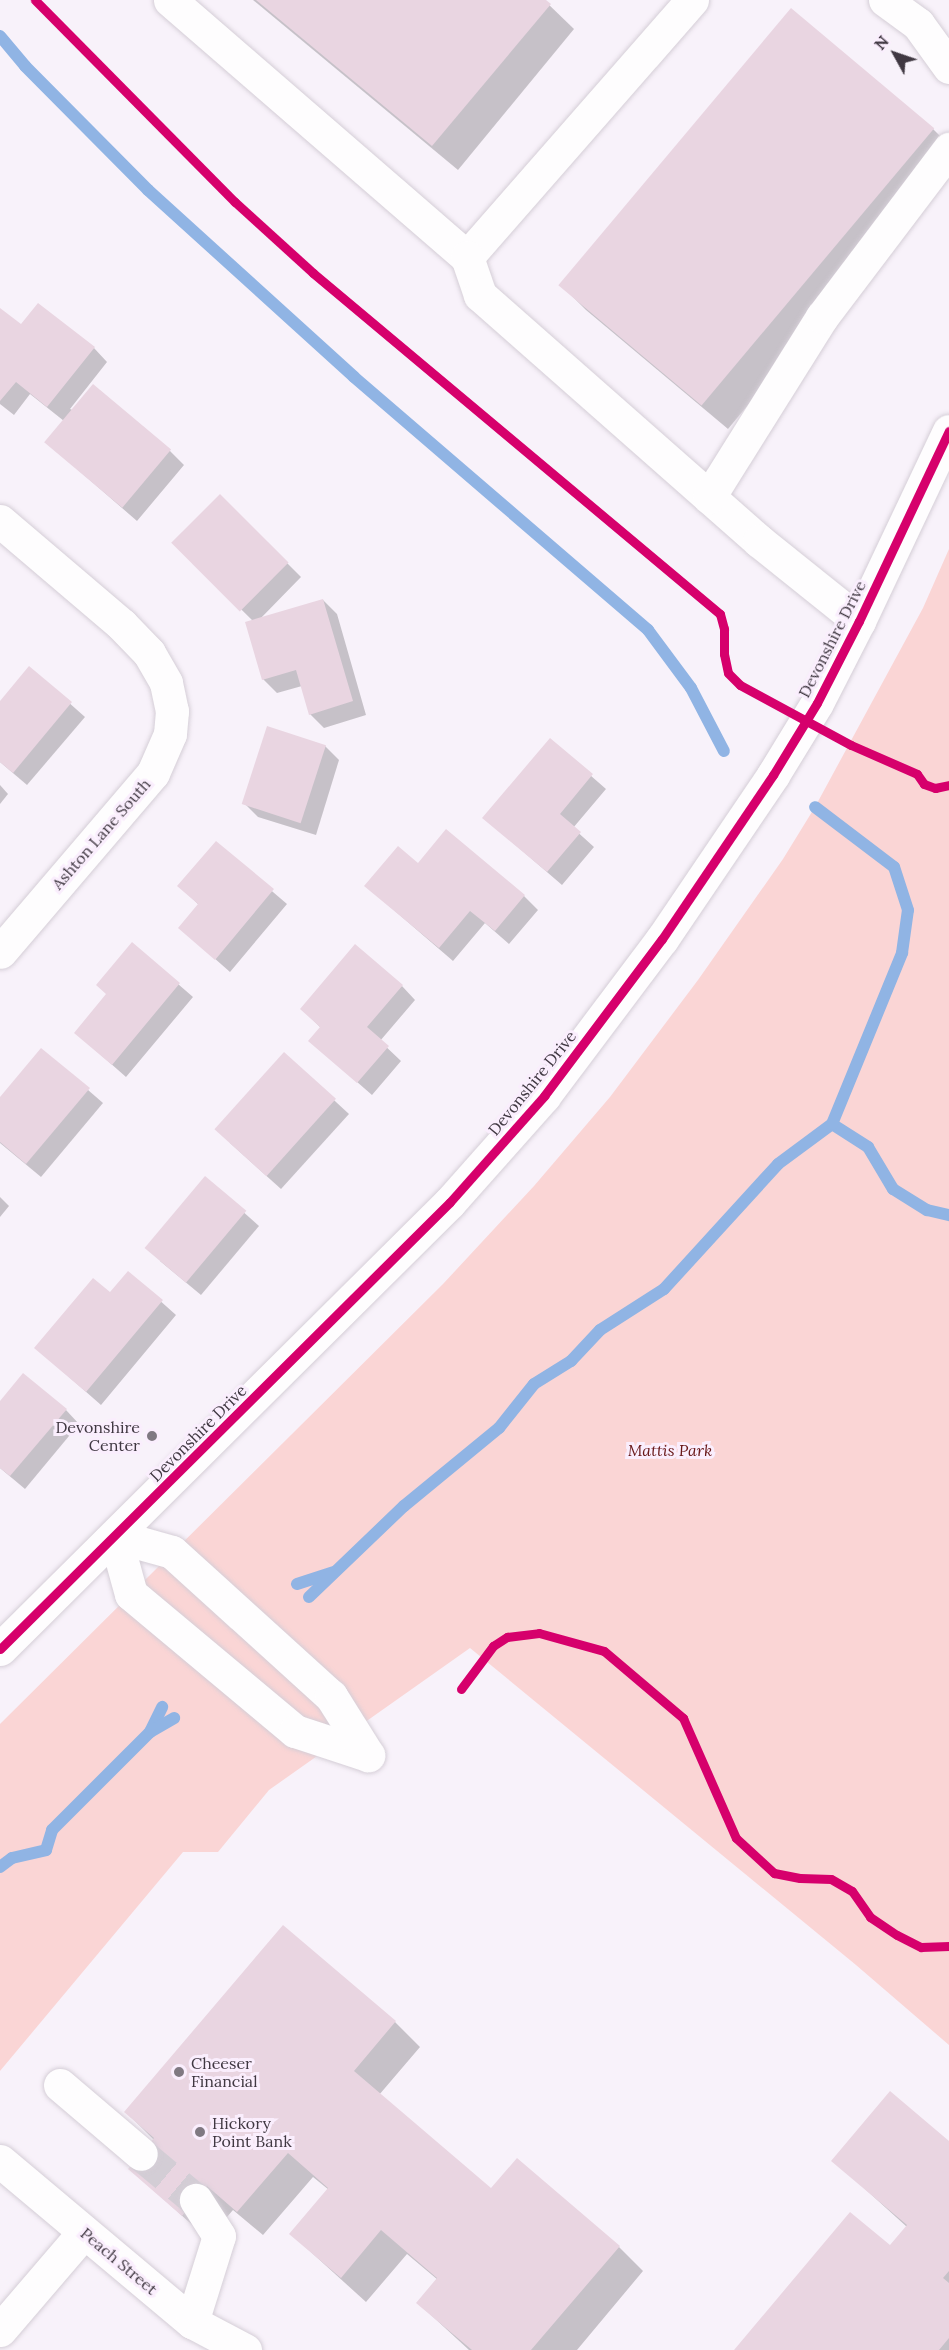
<!DOCTYPE html>
<style>
body{margin:0}
#map{position:relative;width:949px;height:2350px;overflow:hidden;background:#f8f2fa;font-family:Lora,serif}
div>[style]{position:absolute}
[style*='--x']{left:calc(var(--x)*1px);top:calc(var(--y)*1px);width:calc(var(--w)*1px);rotate:calc(var(--a)*1deg)}
.green>*{inset:0;background:#fad5d5}
.shadow>*{inset:0;background:#0003}
.stream>*{height:12px;margin:-6px;padding:0 6px;transform-origin:6px;border-radius:6px;background:#90b4e4}
.building>*{inset:0;background:#e9d5e1;transform-origin:0 0}
.minor-tunnel>*{height:33px;margin-top:-16.5px;transform-origin:0;background:repeating-linear-gradient(90deg,#d3cdd5 0 33px,transparent 0 49px)}
.roads{filter:drop-shadow(0 0 2px #d5ced7) drop-shadow(0 0 2px #d5ced7)}
.minor>*{height:33px;margin:-16.5px;padding:0 16.5px;transform-origin:16.5px;border-radius:16.5px;background:#fefdfe}
.cycleway>*{height:9px;margin:-4.5px;padding:0 4.5px;transform-origin:4.5px;border-radius:4.5px;background:#d6006c}
.dots>*{width:16px;height:16px;translate:-50% -50%;box-sizing:border-box;border:3px solid #faeefd;border-radius:50%}
span{translate:-50% -50%;white-space:nowrap;text-align:center;line-height:1.15;-webkit-text-stroke:6px #faeefd;paint-order:stroke}
.street-label{font-size:16px;color:#403842}
.poi-label{font-size:16px;color:#403842}
.right{translate:-100% -50%;text-align:right}
.left{translate:0 -50%;text-align:left}
.park-label{font-size:16px;color:#671617;font-style:italic}
.north{position:absolute;left:865px;top:24px;width:60px;height:60px;-webkit-text-stroke:4px #faeefd;paint-order:stroke;rotate:310deg;font-size:16px;font-weight:700;line-height:24px;text-align:center;color:#403842}
.north::after{content:'';display:block;margin:auto;width:21px;height:27px;background:#403842;clip-path:polygon(50% 0,100% 100%,50% 72%,0 100%)}
</style>
<div id="map">
<div class="green">
<div style="clip-path:polygon(949px 549px,949px 2045px,856px 1965px,470px 1648px,269px 1790px,218px 1852px,183px 1852px,0 2071px,0 1724px,443px 1284px,534px 1186px,610px 1097px,698px 980px,783px 859px,815px 807px,923px 608px)"></div>
</div>
<div class="shadow">
<div style="clip-path:polygon(253px 0,544px 0,574px 29px,458px 170px)"></div>
<div style="clip-path:polygon(933px 129px,949px 145px,949px 164px,728px 429px,586px 310px,561px 285px)"></div>
<div style="clip-path:polygon(0 310px,21px 327px,94px 348px,107px 362px,70px 409px,170px 451px,184px 465px,137px 521px,46px 442px,64px 421px,30px 394px,14px 415px,0 404px)"></div>
<div style="clip-path:polygon(220px 496px,301px 577px,260px 619px,323px 600px,337px 614px,366px 715px,324px 728px,310px 714px,302px 686px,277px 693px,263px 679px,253px 621px,174px 543px)"></div>
<div style="clip-path:polygon(30px 668px,85px 717px,27px 785px,0 762px,0 704px)"></div>
<div style="clip-path:polygon(550px 740px,606px 789px,573px 828px,594px 847px,562px 885px,484px 818px)"></div>
<div style="clip-path:polygon(325px 746px,339px 760px,316px 835px,258px 817px,244px 803px)"></div>
<div style="clip-path:polygon(0 785px,8px 794px,0 804px)"></div>
<div style="clip-path:polygon(216px 843px,287px 904px,230px 972px,180px 928px,199px 905px,179px 886px)"></div>
<div style="clip-path:polygon(418px 865px,524px 896px,538px 910px,509px 944px,485px 923px,453px 961px,366px 886px)"></div>
<div style="clip-path:polygon(132px 944px,193px 997px,126px 1077px,76px 1033px,108px 995px)"></div>
<div style="clip-path:polygon(402px 986px,415px 1000px,380px 1041px,401px 1061px,372px 1095px,310px 1041px,321px 1028px,302px 1009px)"></div>
<div style="clip-path:polygon(42px 1050px,103px 1103px,41px 1177px,0 1143px,0 1099px)"></div>
<div style="clip-path:polygon(284px 1054px,349px 1114px,281px 1189px,230px 1143px)"></div>
<div style="clip-path:polygon(205px 1178px,259px 1226px,201px 1295px,160px 1261px)"></div>
<div style="clip-path:polygon(0 1197px,9px 1206px,0 1217px)"></div>
<div style="clip-path:polygon(129px 1273px,176px 1315px,101px 1405px,36px 1348px,111px 1294px)"></div>
<div style="clip-path:polygon(0 1403px,66px 1410px,79px 1424px,25px 1489px,0 1468px)"></div>
<div style="clip-path:polygon(283px 1927px,395px 2022px,420px 2047px,379px 2095px,491px 2190px,619px 2247px,643px 2271px,577px 2350px,469px 2350px,418px 2303px,438px 2280px,407px 2254px,366px 2302px,291px 2234px,329px 2190px,313px 2177px,263px 2235px,233px 2210px,208px 2239px,130px 2169px,154px 2140px,126px 2112px)"></div>
<div style="clip-path:polygon(949px 2143px,949px 2350px,736px 2350px,890px 2248px,907px 2227px,833px 2160px)"></div>
</div>
<div class="stream">
<div style="--x:0;--y:36;--w:39;--a:50"></div>
<div style="--x:25;--y:66;--w:175;--a:45.2"></div>
<div style="--x:148;--y:190;--w:278;--a:42.2"></div>
<div style="--x:354;--y:377;--w:388;--a:40.7"></div>
<div style="--x:648;--y:630;--w:72;--a:53.4"></div>
<div style="--x:691;--y:688;--w:71;--a:62.4"></div>
<div style="--x:832;--y:1124;--w:43;--a:32.6"></div>
<div style="--x:868;--y:1147;--w:49;--a:59.2"></div>
<div style="--x:893;--y:1189;--w:40;--a:32"></div>
<div style="--x:927;--y:1210;--w:23;--a:13"></div>
<div style="--x:297;--y:1584;--w:38;--a:-18"></div>
<div style="--x:309;--y:1597;--w:132;--a:-43.8"></div>
<div style="--x:404;--y:1506;--w:123;--a:-39.4"></div>
<div style="--x:499;--y:1428;--w:56;--a:-51.5"></div>
<div style="--x:534;--y:1384;--w:44;--a:-31.9"></div>
<div style="--x:571;--y:1361;--w:42;--a:-46.9"></div>
<div style="--x:600;--y:1330;--w:76;--a:-32.6"></div>
<div style="--x:664;--y:1289;--w:169;--a:-47.6"></div>
<div style="--x:778;--y:1164;--w:67;--a:-36.5"></div>
<div style="--x:832;--y:1124;--w:185;--a:-67.7"></div>
<div style="--x:902;--y:953;--w:43;--a:-82.1"></div>
<div style="--x:908;--y:910;--w:45;--a:-108"></div>
<div style="--x:894;--y:867;--w:99;--a:-142.8"></div>
<div style="--x:150;--y:1732;--w:28;--a:-64"></div>
<div style="--x:0;--y:1867;--w:15;--a:-37"></div>
<div style="--x:12;--y:1858;--w:35;--a:-13"></div>
<div style="--x:46;--y:1850;--w:21;--a:-73"></div>
<div style="--x:52;--y:1830;--w:139;--a:-45"></div>
<div style="--x:150;--y:1732;--w:28;--a:-30"></div>
</div>
<div class="building">
<div style="clip-path:polygon(256px 0,546px 0,551px 4px,432px 146px)"></div>
<div style="left:791px;top:8px;width:187px;height:362px;rotate:40deg"></div>
<div style="clip-path:polygon(38px 303px,95px 347px,47px 407px,16px 382px,0 401px,0 308px,21px 324px)"></div>
<div style="left:93px;top:384px;width:102px;height:76px;rotate:40deg"></div>
<div style="left:220px;top:494px;width:97px;height:69px;rotate:45deg"></div>
<div style="clip-path:polygon(323px 599px,353px 701px,309px 715px,296px 670px,262px 680px,245px 622px)"></div>
<div style="clip-path:polygon(29px 666px,72px 702px,13px 773px,0 762px,0 701px)"></div>
<div style="left:267px;top:726px;width:62px;height:82px;rotate:18deg"></div>
<div style="clip-path:polygon(550px 738px,593px 774px,560px 814px,581px 832px,547px 872px,482px 818px)"></div>
<div style="clip-path:polygon(446px 829px,525px 895px,495px 931px,470px 911px,439px 948px,364px 886px,398px 846px,418px 863px)"></div>
<div style="clip-path:polygon(216px 841px,274px 889px,215px 960px,178px 928px,198px 904px,177px 886px)"></div>
<div style="clip-path:polygon(132px 942px,180px 983px,112px 1065px,74px 1033px,106px 994px,96px 985px)"></div>
<div style="clip-path:polygon(355px 944px,403px 985px,367px 1027px,389px 1046px,357px 1083px,308px 1041px,320px 1027px,300px 1009px)"></div>
<div style="clip-path:polygon(41px 1048px,90px 1088px,26px 1164px,0 1142px,0 1097px)"></div>
<div style="left:284px;top:1052px;width:70px;height:104px;rotate:42deg"></div>
<div style="left:205px;top:1176px;width:54px;height:94px;rotate:40deg"></div>
<div style="clip-path:polygon(128px 1271px,163px 1300px,86px 1392px,34px 1348px,93px 1278px,110px 1292px)"></div>
<div style="clip-path:polygon(23px 1373px,67px 1409px,10px 1476px,0 1468px,0 1401px)"></div>
<div style="clip-path:polygon(283px 1925px,396px 2021px,354px 2071px,491px 2188px,517px 2158px,620px 2246px,531px 2350px,472px 2350px,416px 2303px,437px 2278px,381px 2230px,341px 2278px,289px 2234px,328px 2188px,288px 2153px,237px 2212px,207px 2186px,182px 2216px,128px 2169px,154px 2138px,124px 2112px)"></div>
<div style="clip-path:polygon(890px 2091px,949px 2141px,949px 2271px,943px 2278px,949px 2283px,949px 2338px,939px 2350px,734px 2350px,850px 2212px,890px 2245px,907px 2225px,831px 2161px)"></div>
</div>
<div class="minor-tunnel">
<div style="--x:141;--y:2154;--w:72;--a:39.9"></div>
</div>
<div class="roads">
<div class="minor">
<div style="--x:170;--y:0;--w:393;--a:40.9"></div>
<div style="--x:692;--y:0;--w:342;--a:131.2"></div>
<div style="--x:467;--y:257;--w:40;--a:71.1"></div>
<div style="--x:480;--y:295;--w:372;--a:41.4"></div>
<div style="--x:759;--y:541;--w:128;--a:38.7"></div>
<div style="--x:885;--y:0;--w:41;--a:36"></div>
<div style="--x:918;--y:24;--w:53;--a:54.2"></div>
<div style="--x:709;--y:497;--w:213;--a:-57.9"></div>
<div style="--x:822;--y:317;--w:211;--a:-52.9"></div>
<div style="--x:0;--y:521;--w:160;--a:40.4"></div>
<div style="--x:122;--y:625;--w:39;--a:46"></div>
<div style="--x:149;--y:653;--w:34;--a:60"></div>
<div style="--x:166;--y:683;--w:29;--a:78"></div>
<div style="--x:172;--y:711;--w:23;--a:95"></div>
<div style="--x:170;--y:734;--w:43;--a:113.6"></div>
<div style="--x:153;--y:773;--w:235;--a:130.5"></div>
<div style="--x:115;--y:1536;--w:60;--a:74.6"></div>
<div style="--x:131;--y:1594;--w:214;--a:39.9"></div>
<div style="--x:295;--y:1731;--w:77;--a:18.2"></div>
<div style="--x:115;--y:1536;--w:59;--a:15.7"></div>
<div style="--x:172;--y:1552;--w:215;--a:42.2"></div>
<div style="--x:331;--y:1696;--w:70;--a:57.9"></div>
<div style="--x:0;--y:1649;--w:634;--a:-44.81"></div>
<div style="--x:450;--y:1202;--w:142;--a:-48.4"></div>
<div style="--x:544;--y:1096;--w:196;--a:-53.1"></div>
<div style="--x:662;--y:939;--w:198;--a:-55.9"></div>
<div style="--x:773;--y:775;--w:84;--a:-58.6"></div>
<div style="--x:817;--y:703;--w:92;--a:-62.9"></div>
<div style="--x:859;--y:621;--w:210;--a:-64.7"></div>
<div style="--x:60;--y:2085;--w:106;--a:40.4"></div>
<div style="--x:0;--y:2161;--w:251;--a:40"></div>
<div style="--x:192;--y:2322;--w:60;--a:27.8"></div>
<div style="--x:192;--y:2322;--w:90;--a:-72.6"></div>
<div style="--x:219;--y:2236;--w:43;--a:-122.6"></div>
<div style="--x:0;--y:2330;--w:129;--a:-49.4"></div>
</div>
</div>
<div class="cycleway">
<div style="--x:35;--y:0;--w:284;--a:45.3"></div>
<div style="--x:235;--y:202;--w:105;--a:42.3"></div>
<div style="--x:313;--y:273;--w:531;--a:39.96"></div>
<div style="--x:720;--y:614;--w:16;--a:75"></div>
<div style="--x:724;--y:629;--w:25;--a:90"></div>
<div style="--x:724;--y:654;--w:19;--a:78"></div>
<div style="--x:728;--y:673;--w:17;--a:45"></div>
<div style="--x:740;--y:685;--w:126;--a:28.4"></div>
<div style="--x:851;--y:745;--w:72;--a:23.7"></div>
<div style="--x:917;--y:774;--w:12;--a:55"></div>
<div style="--x:924;--y:784;--w:12;--a:20"></div>
<div style="--x:935;--y:788;--w:14;--a:-12"></div>
<div style="--x:0;--y:1649;--w:634;--a:-44.81"></div>
<div style="--x:450;--y:1202;--w:142;--a:-48.4"></div>
<div style="--x:544;--y:1096;--w:196;--a:-53.1"></div>
<div style="--x:662;--y:939;--w:198;--a:-55.9"></div>
<div style="--x:773;--y:775;--w:84;--a:-58.6"></div>
<div style="--x:817;--y:703;--w:92;--a:-62.9"></div>
<div style="--x:859;--y:621;--w:210;--a:-64.7"></div>
<div style="--x:461;--y:1689;--w:54;--a:-53.3"></div>
<div style="--x:493;--y:1646;--w:17;--a:-33"></div>
<div style="--x:507;--y:1637;--w:32;--a:-7"></div>
<div style="--x:539;--y:1633;--w:67;--a:15.5"></div>
<div style="--x:604;--y:1651;--w:104;--a:40.3"></div>
<div style="--x:683;--y:1718;--w:131;--a:66.2"></div>
<div style="--x:736;--y:1838;--w:52;--a:42.6"></div>
<div style="--x:774;--y:1873;--w:26;--a:11"></div>
<div style="--x:800;--y:1878;--w:31;--a:2"></div>
<div style="--x:831;--y:1879;--w:24;--a:30"></div>
<div style="--x:852;--y:1891;--w:32;--a:55"></div>
<div style="--x:870;--y:1917;--w:32;--a:34"></div>
<div style="--x:897;--y:1935;--w:27;--a:27"></div>
<div style="--x:921;--y:1947;--w:28;--a:-2"></div>
</div>
<div class="dots">
<div style="left:152px;top:1436px;background:#807982"></div>
<div style="left:179px;top:2072px;background:#807982"></div>
<div style="left:200px;top:2132px;background:#807982"></div>
</div>
<div class="street-label">
<span style="left:832px;top:639px;rotate:-63deg">Devonshire Drive</span>
<span style="left:101px;top:834px;rotate:-49deg">Ashton Lane South</span>
<span style="left:532px;top:1083px;rotate:-51deg">Devonshire Drive</span>
<span style="left:198px;top:1433px;rotate:-45deg">Devonshire Drive</span>
<span style="left:119px;top:2261px;rotate:40deg">Peach Street</span>
</div>
<div class="poi-label">
<span class="right" style="left:140px;top:1436px">Devonshire<br>Center</span>
<span class="left" style="left:191px;top:2072px">Cheeser<br>Financial</span>
<span class="left" style="left:212px;top:2132px">Hickory<br>Point Bank</span>
</div>
<div class="park-label">
<span style="left:670px;top:1450px">Mattis Park</span>
</div>
<div class="north">N</div>
</div>
